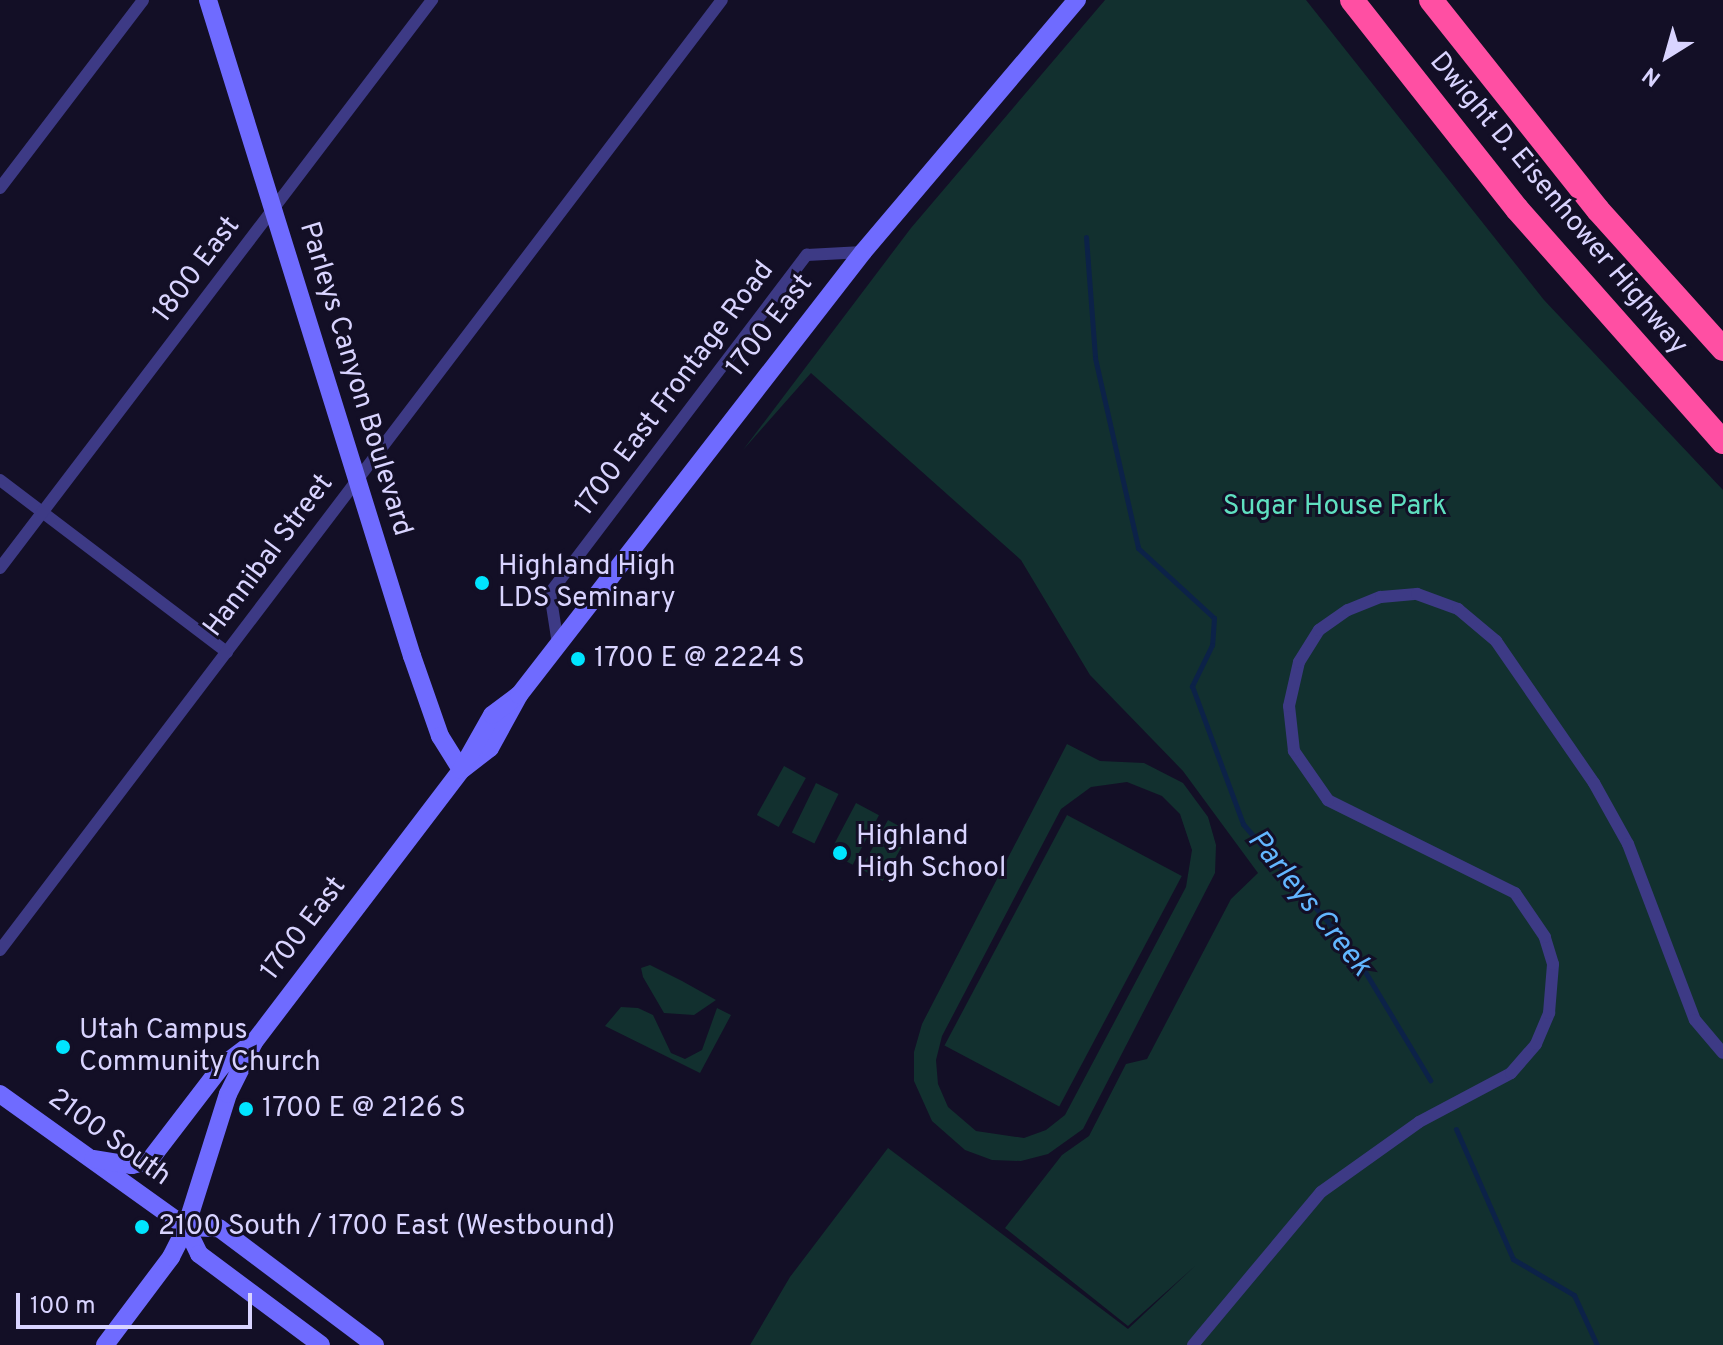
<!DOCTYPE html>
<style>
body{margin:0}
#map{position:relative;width:1723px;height:1345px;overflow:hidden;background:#130f26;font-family:Overpass,sans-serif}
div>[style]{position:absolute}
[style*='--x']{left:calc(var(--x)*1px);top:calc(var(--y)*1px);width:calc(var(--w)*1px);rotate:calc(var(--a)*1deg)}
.green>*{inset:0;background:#12302f;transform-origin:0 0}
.stream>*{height:5px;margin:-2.5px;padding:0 2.5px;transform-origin:2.5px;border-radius:2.5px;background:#0c2248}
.street>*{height:12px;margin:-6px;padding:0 6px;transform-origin:6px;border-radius:6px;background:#3d3a85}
.secondary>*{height:18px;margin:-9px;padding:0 9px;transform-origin:9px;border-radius:9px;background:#6f6bff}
.highway>*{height:24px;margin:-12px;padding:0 12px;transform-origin:12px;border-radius:12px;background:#ff4fa3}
.dots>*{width:22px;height:22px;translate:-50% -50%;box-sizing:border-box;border:4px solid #130f26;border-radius:50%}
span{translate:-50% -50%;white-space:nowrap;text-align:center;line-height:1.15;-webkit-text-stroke:6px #130f26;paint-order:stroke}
.street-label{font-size:28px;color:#d9d4ff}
.park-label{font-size:28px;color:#5fe0c0}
.poi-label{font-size:28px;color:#d9d4ff}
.left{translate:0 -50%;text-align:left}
.water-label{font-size:30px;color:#62b6ff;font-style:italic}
.north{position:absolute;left:1627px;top:16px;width:80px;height:80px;-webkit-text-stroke:6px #130f26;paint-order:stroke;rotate:217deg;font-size:22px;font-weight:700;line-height:32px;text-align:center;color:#d9d4ff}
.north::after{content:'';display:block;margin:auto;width:28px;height:36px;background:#d9d4ff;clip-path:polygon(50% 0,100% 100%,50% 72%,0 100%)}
.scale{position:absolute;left:16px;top:1293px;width:236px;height:36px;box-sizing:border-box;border:4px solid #d9d4ff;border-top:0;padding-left:10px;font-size:24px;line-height:28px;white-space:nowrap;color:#d9d4ff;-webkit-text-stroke:6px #130f26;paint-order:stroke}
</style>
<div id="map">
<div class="green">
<div style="clip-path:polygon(1105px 0,1306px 0,1544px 300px,1723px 490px,1723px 1345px,750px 1345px,790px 1277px,888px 1148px,1128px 1329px,1195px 1266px,1128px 1326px,1005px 1228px,1062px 1155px,1089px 1136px,1126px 1064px,1147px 1059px,1231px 899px,1258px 873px,1183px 771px,1090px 675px,1021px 560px,811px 373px,743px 450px,911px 228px)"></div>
<div style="clip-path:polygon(evenodd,1067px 744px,1100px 761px,1144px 763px,1183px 783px,1208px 817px,1216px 845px,1215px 873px,1083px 1129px,1048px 1154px,1021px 1161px,992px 1160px,965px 1150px,932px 1121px,914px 1081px,914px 1052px,922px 1024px,1067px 744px,1127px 782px,1162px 796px,1180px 814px,1192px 850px,1186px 887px,1065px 1115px,1046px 1130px,1024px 1138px,976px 1131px,948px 1107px,938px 1084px,936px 1060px,942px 1036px,1061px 809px,1091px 787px,1127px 782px)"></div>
<div style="left:784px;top:766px;width:25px;height:56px;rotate:29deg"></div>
<div style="left:816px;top:783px;width:25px;height:55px;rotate:26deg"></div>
<div style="left:856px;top:803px;width:26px;height:56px;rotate:28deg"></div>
<div style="left:1067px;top:815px;width:130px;height:261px;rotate:28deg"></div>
<div style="left:888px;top:820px;width:25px;height:56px;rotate:29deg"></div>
<div style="clip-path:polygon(650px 965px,682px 981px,716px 1000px,694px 1015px,664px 1013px,643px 977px,641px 968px)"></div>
<div style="clip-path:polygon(621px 1007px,638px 1008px,653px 1015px,671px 1053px,685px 1059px,702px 1050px,717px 1008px,731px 1015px,700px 1073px,605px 1026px)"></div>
</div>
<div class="stream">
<div style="--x:1086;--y:237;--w:121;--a:85.7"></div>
<div style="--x:1095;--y:358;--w:195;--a:77.2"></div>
<div style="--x:1138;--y:548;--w:103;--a:42.6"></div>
<div style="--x:1214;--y:618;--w:27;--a:94"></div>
<div style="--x:1212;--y:645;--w:46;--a:116"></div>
<div style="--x:1192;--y:686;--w:147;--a:69.7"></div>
<div style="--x:1243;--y:824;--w:167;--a:49.1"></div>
<div style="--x:1352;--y:950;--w:152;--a:59"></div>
<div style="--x:1456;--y:1129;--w:142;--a:66.3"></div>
<div style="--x:1513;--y:1259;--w:71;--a:30.5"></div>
<div style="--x:1574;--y:1295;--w:55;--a:65.3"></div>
</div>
<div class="street">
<div style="--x:0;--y:188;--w:236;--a:-52.7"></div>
<div style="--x:0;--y:480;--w:285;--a:37.2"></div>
<div style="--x:0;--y:568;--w:714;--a:-52.74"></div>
<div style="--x:558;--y:644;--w:52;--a:-98.9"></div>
<div style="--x:550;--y:593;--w:425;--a:-52.8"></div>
<div style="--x:807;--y:255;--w:56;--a:-3.1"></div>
<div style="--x:0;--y:950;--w:1193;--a:-52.77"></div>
<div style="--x:1193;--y:1345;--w:199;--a:-50.1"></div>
<div style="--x:1321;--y:1192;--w:120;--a:-35.5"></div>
<div style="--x:1419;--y:1122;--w:104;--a:-28"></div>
<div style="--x:1511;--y:1073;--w:38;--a:-49"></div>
<div style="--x:1536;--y:1044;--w:34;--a:-67"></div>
<div style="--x:1549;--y:1013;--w:49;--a:-85.3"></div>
<div style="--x:1553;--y:964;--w:28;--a:-107"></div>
<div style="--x:1545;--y:937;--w:53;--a:-124.3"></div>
<div style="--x:1515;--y:893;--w:209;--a:-153.6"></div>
<div style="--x:1328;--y:800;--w:60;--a:-124.8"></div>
<div style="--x:1294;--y:751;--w:45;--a:-96.3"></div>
<div style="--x:1289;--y:706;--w:45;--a:-77.2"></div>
<div style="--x:1299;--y:662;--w:38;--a:-58"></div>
<div style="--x:1319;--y:630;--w:35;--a:-35"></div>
<div style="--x:1348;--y:610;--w:35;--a:-22"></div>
<div style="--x:1381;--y:597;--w:36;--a:-5"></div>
<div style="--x:1417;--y:594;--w:44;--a:20.1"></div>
<div style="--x:1458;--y:609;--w:50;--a:40.1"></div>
<div style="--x:1496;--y:641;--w:173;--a:55.4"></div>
<div style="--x:1594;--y:783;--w:70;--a:60.9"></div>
<div style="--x:1628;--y:844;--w:188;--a:69.2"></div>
<div style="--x:1695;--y:1020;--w:43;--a:49.7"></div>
</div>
<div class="secondary">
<div style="--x:208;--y:0;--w:687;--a:72.73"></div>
<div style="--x:412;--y:656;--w:85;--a:70.7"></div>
<div style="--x:440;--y:736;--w:40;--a:58"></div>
<div style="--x:463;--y:769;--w:34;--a:-38"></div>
<div style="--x:490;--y:748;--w:60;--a:-61.3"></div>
<div style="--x:0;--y:1094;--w:229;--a:35.6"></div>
<div style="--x:186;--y:1227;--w:30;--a:64"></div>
<div style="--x:199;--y:1254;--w:152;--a:36.7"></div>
<div style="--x:93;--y:1159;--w:39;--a:9"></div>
<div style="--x:132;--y:1165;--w:17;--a:-13"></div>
<div style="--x:149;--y:1161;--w:120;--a:-52.5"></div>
<div style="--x:222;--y:1066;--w:34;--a:-37"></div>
<div style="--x:186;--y:1227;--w:33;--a:2"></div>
<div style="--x:219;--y:1228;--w:195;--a:36.9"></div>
<div style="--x:105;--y:1345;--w:110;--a:-53.1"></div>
<div style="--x:171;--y:1257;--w:34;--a:-63"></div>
<div style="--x:186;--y:1227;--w:139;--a:-72.5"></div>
<div style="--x:228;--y:1094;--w:58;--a:-63.4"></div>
<div style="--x:254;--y:1042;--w:342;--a:-52.7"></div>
<div style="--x:461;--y:770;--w:63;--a:-60.6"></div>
<div style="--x:492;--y:715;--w:34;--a:-37"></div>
<div style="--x:519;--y:695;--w:561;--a:-52.17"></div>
<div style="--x:863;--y:252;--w:331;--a:-49.7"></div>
</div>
<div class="highway">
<div style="--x:1352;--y:0;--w:266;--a:51.7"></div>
<div style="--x:1517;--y:209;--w:311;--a:48.5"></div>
<div style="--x:1431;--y:0;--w:268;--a:51.5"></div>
<div style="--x:1598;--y:210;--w:187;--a:48"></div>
</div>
<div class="dots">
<div style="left:482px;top:583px;background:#00e5ff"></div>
<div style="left:578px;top:659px;background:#00e5ff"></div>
<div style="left:840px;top:853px;background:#00e5ff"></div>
<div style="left:63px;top:1047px;background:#00e5ff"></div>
<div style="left:246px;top:1109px;background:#00e5ff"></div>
<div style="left:142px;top:1227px;background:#00e5ff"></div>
</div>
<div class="street-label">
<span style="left:1558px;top:204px;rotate:50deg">Dwight D. Eisenhower Highway</span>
<span style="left:197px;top:270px;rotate:-53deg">1800 East</span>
<span style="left:770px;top:326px;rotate:-52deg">1700 East</span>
<span style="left:355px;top:379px;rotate:73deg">Parleys Canyon Boulevard</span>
<span style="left:675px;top:389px;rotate:-53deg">1700 East Frontage Road</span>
<span style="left:269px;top:556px;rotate:-53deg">Hannibal Street</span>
<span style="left:304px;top:929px;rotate:-53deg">1700 East</span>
<span style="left:109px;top:1138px;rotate:36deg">2100 South</span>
</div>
<div class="park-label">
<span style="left:1335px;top:507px">Sugar House Park</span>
</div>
<div class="poi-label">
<span class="left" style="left:498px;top:583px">Highland High<br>LDS Seminary</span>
<span class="left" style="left:594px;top:659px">1700 E @ 2224 S</span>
<span class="left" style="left:856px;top:853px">Highland<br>High School</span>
<span class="left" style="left:79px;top:1047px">Utah Campus<br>Community Church</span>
<span class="left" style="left:262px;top:1109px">1700 E @ 2126 S</span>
<span class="left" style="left:158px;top:1227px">2100 South / 1700 East (Westbound)</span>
</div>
<div class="water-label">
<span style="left:1308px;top:904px;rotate:51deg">Parleys Creek</span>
</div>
<div class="north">N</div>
<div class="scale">100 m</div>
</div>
